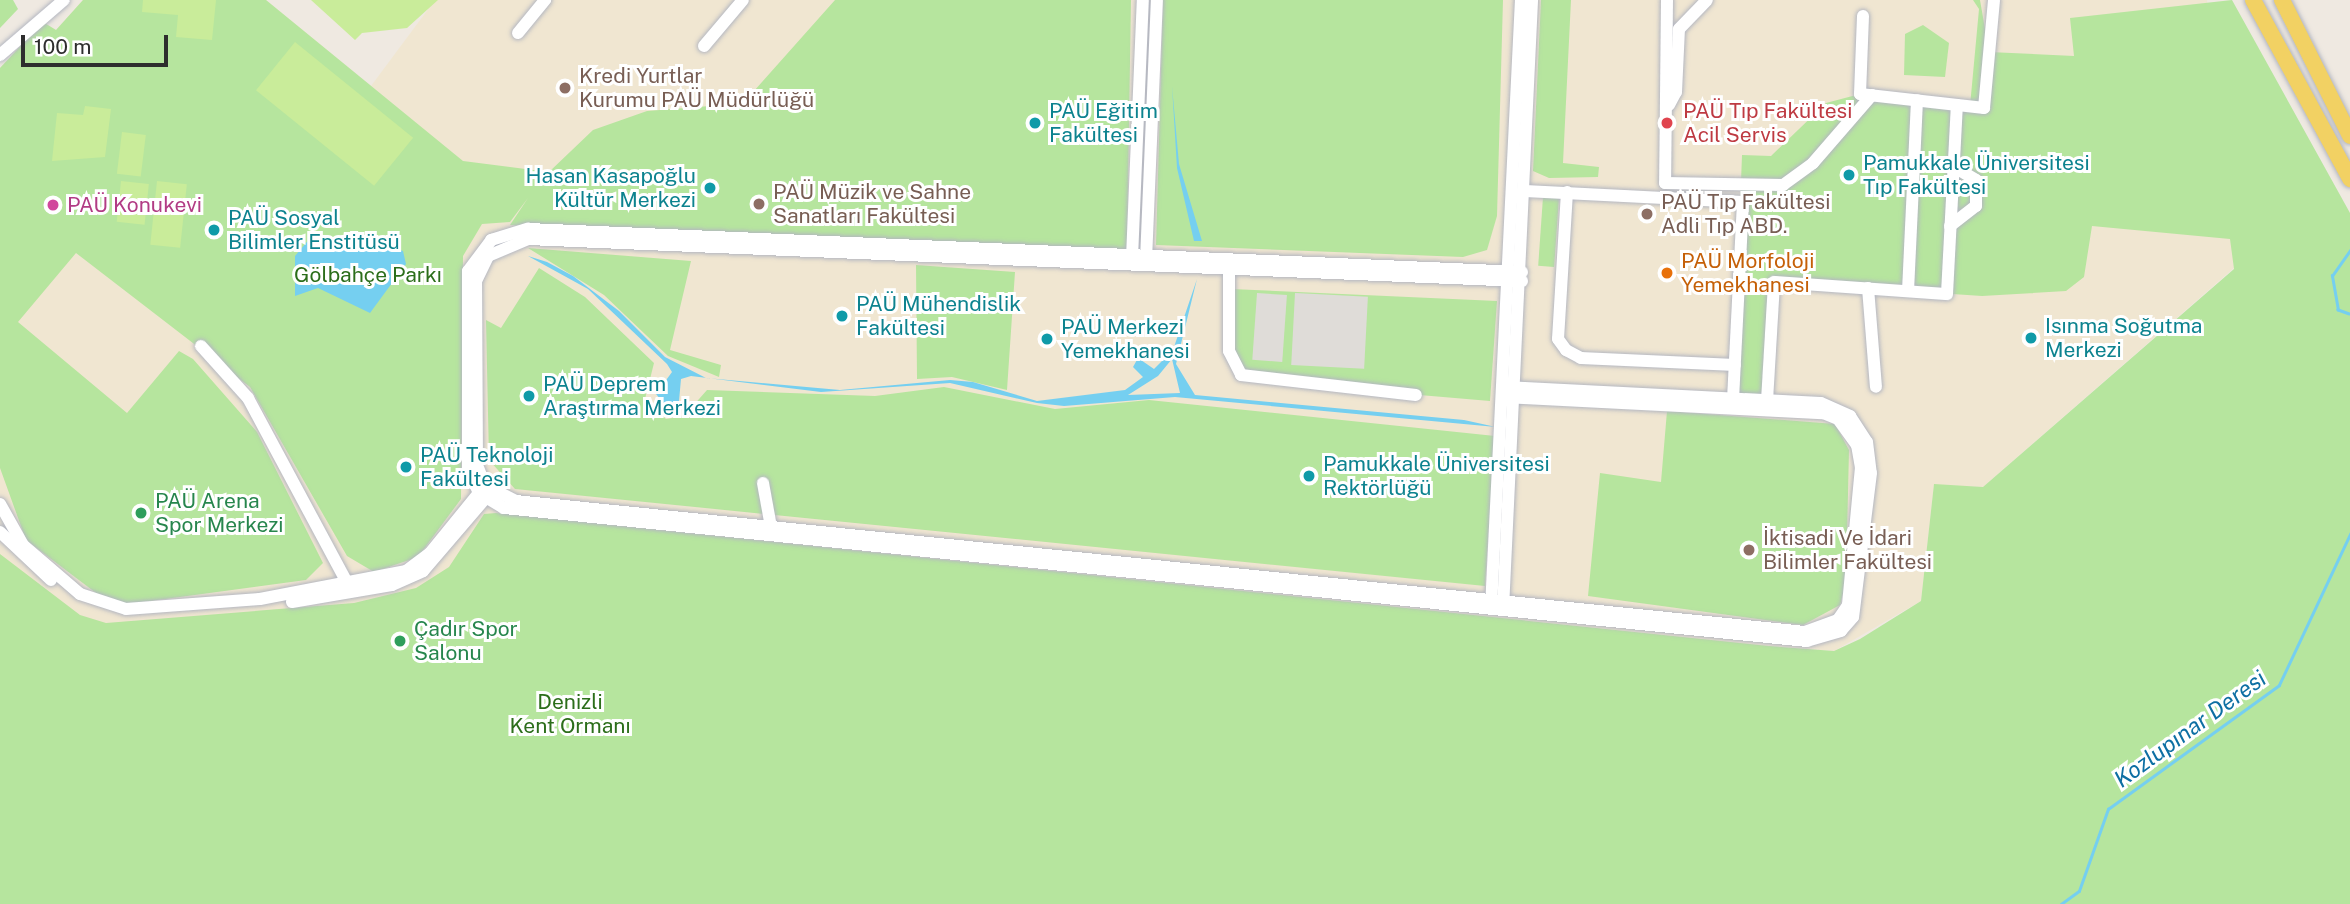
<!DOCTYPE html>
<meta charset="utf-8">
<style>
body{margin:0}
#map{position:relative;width:2350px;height:904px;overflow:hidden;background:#efe9e1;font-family:"Public Sans",sans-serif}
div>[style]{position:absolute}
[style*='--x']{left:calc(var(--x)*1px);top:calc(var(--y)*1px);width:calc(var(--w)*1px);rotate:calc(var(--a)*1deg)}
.education>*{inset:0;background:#f0e6d1}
.green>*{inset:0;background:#b6e59e;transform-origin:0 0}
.pitch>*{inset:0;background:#c9ec9a;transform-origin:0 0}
.plaza>*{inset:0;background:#dfdcd8;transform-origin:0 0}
.water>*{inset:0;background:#75cff0}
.stream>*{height:2.5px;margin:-1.25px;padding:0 1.25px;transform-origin:1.25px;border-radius:1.25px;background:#75cff0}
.roads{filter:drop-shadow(0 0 2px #b4b7c1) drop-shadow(0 0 2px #b4b7c1)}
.minor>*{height:12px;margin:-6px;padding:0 6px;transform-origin:6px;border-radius:6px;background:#fff}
.major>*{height:16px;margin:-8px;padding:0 8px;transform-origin:8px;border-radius:8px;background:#f2d163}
.dots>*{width:19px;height:19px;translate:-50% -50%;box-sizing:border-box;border:4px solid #fff;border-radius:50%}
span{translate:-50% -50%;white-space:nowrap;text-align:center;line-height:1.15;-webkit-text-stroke:6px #fff;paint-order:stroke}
.education-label{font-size:21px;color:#785e54}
.left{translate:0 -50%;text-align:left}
.culture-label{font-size:21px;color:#0d838f}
.right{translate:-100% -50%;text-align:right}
.health-label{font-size:21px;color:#be3a42}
.hotel-label{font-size:21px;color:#b23c85}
.food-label{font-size:21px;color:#c56008}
.park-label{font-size:21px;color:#2c6e1b}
.leisure-label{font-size:21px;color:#27864d}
.water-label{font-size:23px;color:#0d6fa3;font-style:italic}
.scale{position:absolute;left:21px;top:35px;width:147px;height:32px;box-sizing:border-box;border:4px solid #2e2e2e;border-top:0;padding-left:9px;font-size:21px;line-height:24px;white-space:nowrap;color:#2e2e2e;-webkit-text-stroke:5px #fff;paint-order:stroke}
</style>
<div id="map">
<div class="education">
<div style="clip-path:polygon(83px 0,266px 0,371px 86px,435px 0,2207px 0,2234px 268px,1983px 487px,1934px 485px,1921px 601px,1834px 651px,1769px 646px,0 883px,0 68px,43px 22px,56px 30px)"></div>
</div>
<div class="green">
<div style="clip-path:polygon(0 0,13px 0,18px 9px,0 28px)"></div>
<div style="clip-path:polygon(83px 0,266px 0,463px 161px,549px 172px,593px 130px,647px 111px,710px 106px,754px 91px,835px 0,1131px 0,1127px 250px,510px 225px,528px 198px,510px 222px,482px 224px,463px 256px,461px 499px,418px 557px,374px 572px,347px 556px,250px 387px,76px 253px,18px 322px,127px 413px,179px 351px,193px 359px,257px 432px,323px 563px,306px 580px,128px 604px,100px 596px,26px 540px,0 468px,0 68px,43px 22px,56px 30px)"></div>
<div style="clip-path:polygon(1163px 0,1503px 0,1497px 216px,1487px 250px,1463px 257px,1156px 245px)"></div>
<div style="clip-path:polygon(1541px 0,1571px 0,1563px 163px,1599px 167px,1598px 177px,1549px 178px,1533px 171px)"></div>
<div style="clip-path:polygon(1973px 0,1980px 0,1989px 52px,2074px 56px,2070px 18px,2232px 0,2350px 213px,2350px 904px,0 904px,0 554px,80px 615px,106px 623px,354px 603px,416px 588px,449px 567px,484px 514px,496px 513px,1769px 646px,1834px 651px,1860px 639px,1921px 601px,1934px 484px,1983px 487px,2234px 269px,2230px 239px,2092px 226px,2084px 277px,2066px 291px,1982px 296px,1774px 282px,1767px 401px,1733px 399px,1742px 155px,1771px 156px,1826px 103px,1860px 94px,1970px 106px,1979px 9px)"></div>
<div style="clip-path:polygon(1923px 25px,1949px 43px,1945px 77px,1904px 75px,1905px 34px)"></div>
<div style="left:1543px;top:197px;width:16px;height:69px;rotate:4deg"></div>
<div style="clip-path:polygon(528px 248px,691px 261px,670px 350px,721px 365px,719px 377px,668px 356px,604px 295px)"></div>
<div style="clip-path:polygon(916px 265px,1015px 272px,1007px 390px,952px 377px,917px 379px)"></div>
<div style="clip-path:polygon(539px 268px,585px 297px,654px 363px,645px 399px,666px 419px,684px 416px,707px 390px,875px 396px,944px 387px,1055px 409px,1149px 400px,1495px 436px,1485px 586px,515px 489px,489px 460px,486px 320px,501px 328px)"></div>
<div style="clip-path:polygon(1231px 289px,1497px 301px,1490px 401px,1254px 381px,1233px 364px)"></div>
<div style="clip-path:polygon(1667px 411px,1835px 424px,1849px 450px,1846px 582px,1840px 605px,1803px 625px,1588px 596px,1600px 473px,1661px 482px)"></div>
</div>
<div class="pitch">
<div style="clip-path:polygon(143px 0,216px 0,212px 40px,176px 37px,178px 15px,142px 12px)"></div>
<div style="clip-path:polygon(311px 0,438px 0,407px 28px,362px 33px,355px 40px)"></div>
<div style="left:295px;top:42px;width:152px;height:62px;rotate:39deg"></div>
<div style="clip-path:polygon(85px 106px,111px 109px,105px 157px,52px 161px,57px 113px,83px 115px)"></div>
<div style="left:122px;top:132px;width:24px;height:42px;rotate:7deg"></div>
<div style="left:121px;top:181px;width:28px;height:41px;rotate:6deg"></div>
<div style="left:157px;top:181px;width:30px;height:64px;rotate:6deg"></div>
</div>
<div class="plaza">
<div style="left:1257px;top:293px;width:30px;height:67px;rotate:4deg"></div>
<div style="left:1295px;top:293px;width:73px;height:72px;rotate:3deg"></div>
</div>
<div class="water">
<div style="clip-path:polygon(1172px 86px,1179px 164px,1202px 241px,1194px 241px,1177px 168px)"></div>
<div style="clip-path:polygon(311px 237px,387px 245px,403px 251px,406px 264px,370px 313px,318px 288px,295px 296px,295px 256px)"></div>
<div style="clip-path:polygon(evenodd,528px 256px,547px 262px,573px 276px,619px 311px,665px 357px,706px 378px,840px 390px,950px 380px,973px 382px,1037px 401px,1125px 390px,1143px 377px,1133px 367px,1138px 358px,1154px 369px,1173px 350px,1197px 279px,1176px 364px,1195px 395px,1464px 420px,1496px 427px,1175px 397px,1064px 406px,1037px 403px,950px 383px,821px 392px,691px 376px,681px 379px,679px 401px,665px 405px,656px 394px,672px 372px,667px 364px,588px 289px,528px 256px,1172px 359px,1180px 393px,1128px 395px,1158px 376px,1172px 359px)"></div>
</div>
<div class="stream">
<div style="--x:2349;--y:314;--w:12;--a:-160"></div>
<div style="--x:2338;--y:310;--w:35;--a:-100"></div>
<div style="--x:2332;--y:276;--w:32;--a:-55"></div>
<div style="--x:2061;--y:904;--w:22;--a:-36"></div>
<div style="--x:2079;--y:891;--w:87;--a:-70.5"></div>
<div style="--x:2108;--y:809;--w:211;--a:-35.9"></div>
<div style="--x:2279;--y:685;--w:167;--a:-64.8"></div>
</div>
<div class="roads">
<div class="minor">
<div style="--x:1667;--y:0;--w:183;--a:90.6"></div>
<div style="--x:1665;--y:183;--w:118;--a:1"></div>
<div style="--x:1783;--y:185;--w:37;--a:-36"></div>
<div style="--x:1813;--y:163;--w:90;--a:-49.1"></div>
<div style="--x:1863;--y:16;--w:78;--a:92.2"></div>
<div style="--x:1860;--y:94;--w:125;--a:6.4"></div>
<div style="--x:1984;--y:108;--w:108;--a:-84.7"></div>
<div style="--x:518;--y:33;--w:43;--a:-50.7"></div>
<div style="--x:704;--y:46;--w:60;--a:-49.7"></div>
<div style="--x:0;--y:55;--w:84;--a:-40.7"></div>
<div style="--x:1669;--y:105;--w:15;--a:-62"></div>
<div style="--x:1676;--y:92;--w:63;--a:-87.3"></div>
<div style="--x:1679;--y:29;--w:40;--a:-46"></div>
<div style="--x:1525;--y:191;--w:218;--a:2.9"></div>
<div style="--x:1743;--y:202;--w:197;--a:92.9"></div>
<div style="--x:1567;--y:192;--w:147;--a:93.5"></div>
<div style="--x:1558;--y:339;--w:14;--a:54"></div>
<div style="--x:1566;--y:350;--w:17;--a:28"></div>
<div style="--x:1581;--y:358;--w:154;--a:2.6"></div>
<div style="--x:1950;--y:226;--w:33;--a:-38"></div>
<div style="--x:1976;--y:206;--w:26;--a:-90"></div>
<div style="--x:1976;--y:180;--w:29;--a:-149"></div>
<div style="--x:1132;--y:258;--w:258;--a:-87.6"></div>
<div style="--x:1146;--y:260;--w:260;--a:-87.6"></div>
<div style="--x:1229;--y:270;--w:81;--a:90"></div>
<div style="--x:1229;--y:351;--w:27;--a:63"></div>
<div style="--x:1241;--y:375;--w:176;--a:6.5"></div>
<div style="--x:1868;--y:288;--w:99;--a:85.4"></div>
<div style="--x:1908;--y:291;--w:191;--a:-87.3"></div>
<div style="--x:201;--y:346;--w:70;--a:47.9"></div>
<div style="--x:248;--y:398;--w:218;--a:61.8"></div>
<div style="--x:1505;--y:387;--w:316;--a:2.9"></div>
<div style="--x:1821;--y:403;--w:32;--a:24"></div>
<div style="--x:1850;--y:416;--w:31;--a:57"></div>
<div style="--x:1867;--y:442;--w:31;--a:83"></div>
<div style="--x:1871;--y:473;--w:145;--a:97.1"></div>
<div style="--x:1853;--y:617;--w:18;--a:131"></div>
<div style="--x:1841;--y:631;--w:35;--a:164"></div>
<div style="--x:1807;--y:641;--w:1310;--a:-174.17"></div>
<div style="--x:504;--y:508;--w:29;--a:-149"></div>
<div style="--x:479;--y:493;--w:26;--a:-115"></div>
<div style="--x:468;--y:469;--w:198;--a:-90"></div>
<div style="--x:468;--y:271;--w:39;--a:-53"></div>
<div style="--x:491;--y:240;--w:39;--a:-17"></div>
<div style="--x:528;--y:229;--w:995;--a:2.48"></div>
<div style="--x:1504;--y:397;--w:319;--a:2.9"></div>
<div style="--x:1823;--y:413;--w:16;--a:22"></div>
<div style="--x:1838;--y:419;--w:32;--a:54"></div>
<div style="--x:1857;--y:445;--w:22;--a:80"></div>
<div style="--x:1861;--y:467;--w:139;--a:95.4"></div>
<div style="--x:1848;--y:605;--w:18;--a:124"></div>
<div style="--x:1838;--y:620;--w:35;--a:160"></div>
<div style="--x:1805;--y:632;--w:1296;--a:-174.2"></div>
<div style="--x:516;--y:501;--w:35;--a:-153"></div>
<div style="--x:485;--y:485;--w:22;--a:-112"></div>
<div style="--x:477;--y:465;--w:184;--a:-90.3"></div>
<div style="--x:476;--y:281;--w:28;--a:-64"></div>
<div style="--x:488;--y:256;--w:43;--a:-23"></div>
<div style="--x:528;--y:239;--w:995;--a:2.42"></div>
<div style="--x:1767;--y:401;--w:119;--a:-86.6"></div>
<div style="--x:1774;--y:282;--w:173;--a:4"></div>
<div style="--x:1947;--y:294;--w:189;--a:-87"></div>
<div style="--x:763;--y:483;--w:45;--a:79.7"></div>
<div style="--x:0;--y:504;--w:47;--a:60.7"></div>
<div style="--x:23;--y:545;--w:75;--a:40.7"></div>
<div style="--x:80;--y:594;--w:48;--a:18.1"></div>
<div style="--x:126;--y:609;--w:134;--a:-4.3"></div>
<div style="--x:260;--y:599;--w:149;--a:-10.9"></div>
<div style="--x:406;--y:571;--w:30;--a:-37"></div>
<div style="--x:430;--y:553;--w:84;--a:-50.8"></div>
<div style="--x:0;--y:532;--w:70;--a:43.3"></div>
<div style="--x:292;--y:602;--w:101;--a:-9.6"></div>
<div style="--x:392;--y:585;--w:34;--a:-24"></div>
<div style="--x:423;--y:571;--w:101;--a:-49.4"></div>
<div style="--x:1491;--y:608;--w:609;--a:-87.18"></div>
<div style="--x:1503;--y:609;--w:610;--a:-87.27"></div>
</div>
<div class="major">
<div style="--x:2253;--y:0;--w:204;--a:61.5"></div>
<div style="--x:2282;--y:0;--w:152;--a:63.4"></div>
</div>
</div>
<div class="dots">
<div style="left:565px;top:88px;background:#8d6e63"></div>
<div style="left:1035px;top:123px;background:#0f9aa8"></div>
<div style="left:1667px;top:123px;background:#e0444e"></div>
<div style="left:1849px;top:175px;background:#0f9aa8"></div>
<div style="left:710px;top:188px;background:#0f9aa8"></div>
<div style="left:759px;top:204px;background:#8d6e63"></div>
<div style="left:53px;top:205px;background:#d1479c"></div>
<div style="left:1647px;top:214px;background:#8d6e63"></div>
<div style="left:214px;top:230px;background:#0f9aa8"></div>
<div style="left:1667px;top:273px;background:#e8710a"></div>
<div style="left:842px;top:316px;background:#0f9aa8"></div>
<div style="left:2031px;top:338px;background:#0f9aa8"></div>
<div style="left:1047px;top:339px;background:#0f9aa8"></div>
<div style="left:529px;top:396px;background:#0f9aa8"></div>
<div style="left:406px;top:467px;background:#0f9aa8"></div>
<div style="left:1309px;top:476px;background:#0f9aa8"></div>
<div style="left:141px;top:513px;background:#2e9e5b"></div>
<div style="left:1749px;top:550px;background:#8d6e63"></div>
<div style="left:400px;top:641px;background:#2e9e5b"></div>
</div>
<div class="education-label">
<span class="left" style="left:579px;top:88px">Kredi Yurtlar<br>Kurumu PAÜ Müdürlüğü</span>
<span class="left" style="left:773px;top:204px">PAÜ Müzik ve Sahne<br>Sanatları Fakültesi</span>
<span class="left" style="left:1661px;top:214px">PAÜ Tıp Fakültesi<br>Adli Tıp ABD.</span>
<span class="left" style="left:1763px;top:550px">İktisadi Ve İdari<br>Bilimler Fakültesi</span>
</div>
<div class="culture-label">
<span class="left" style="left:1049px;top:123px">PAÜ Eğitim<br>Fakültesi</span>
<span class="left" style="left:1863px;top:175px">Pamukkale Üniversitesi<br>Tıp Fakültesi</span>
<span class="right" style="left:696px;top:188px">Hasan Kasapoğlu<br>Kültür Merkezi</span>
<span class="left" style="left:228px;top:230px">PAÜ Sosyal<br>Bilimler Enstitüsü</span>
<span class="left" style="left:856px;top:316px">PAÜ Mühendislik<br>Fakültesi</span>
<span class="left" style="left:2045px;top:338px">Isınma Soğutma<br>Merkezi</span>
<span class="left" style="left:1061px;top:339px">PAÜ Merkezi<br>Yemekhanesi</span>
<span class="left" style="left:543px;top:396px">PAÜ Deprem<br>Araştırma Merkezi</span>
<span class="left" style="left:420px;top:467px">PAÜ Teknoloji<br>Fakültesi</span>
<span class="left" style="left:1323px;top:476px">Pamukkale Üniversitesi<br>Rektörlüğü</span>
</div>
<div class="health-label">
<span class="left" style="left:1683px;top:123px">PAÜ Tıp Fakültesi<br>Acil Servis</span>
</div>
<div class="hotel-label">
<span class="left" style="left:67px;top:205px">PAÜ Konukevi</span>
</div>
<div class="food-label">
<span class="left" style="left:1681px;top:273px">PAÜ Morfoloji<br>Yemekhanesi</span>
</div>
<div class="park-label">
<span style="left:368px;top:275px">Gölbahçe Parkı</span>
<span style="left:570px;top:714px">Denizli<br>Kent Ormanı</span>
</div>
<div class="leisure-label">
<span class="left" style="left:155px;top:513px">PAÜ Arena<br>Spor Merkezi</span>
<span class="left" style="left:414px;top:641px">Çadır Spor<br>Salonu</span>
</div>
<div class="water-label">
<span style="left:2190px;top:729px;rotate:-36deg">Kozlupınar Deresi</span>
</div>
<div class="scale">100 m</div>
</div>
